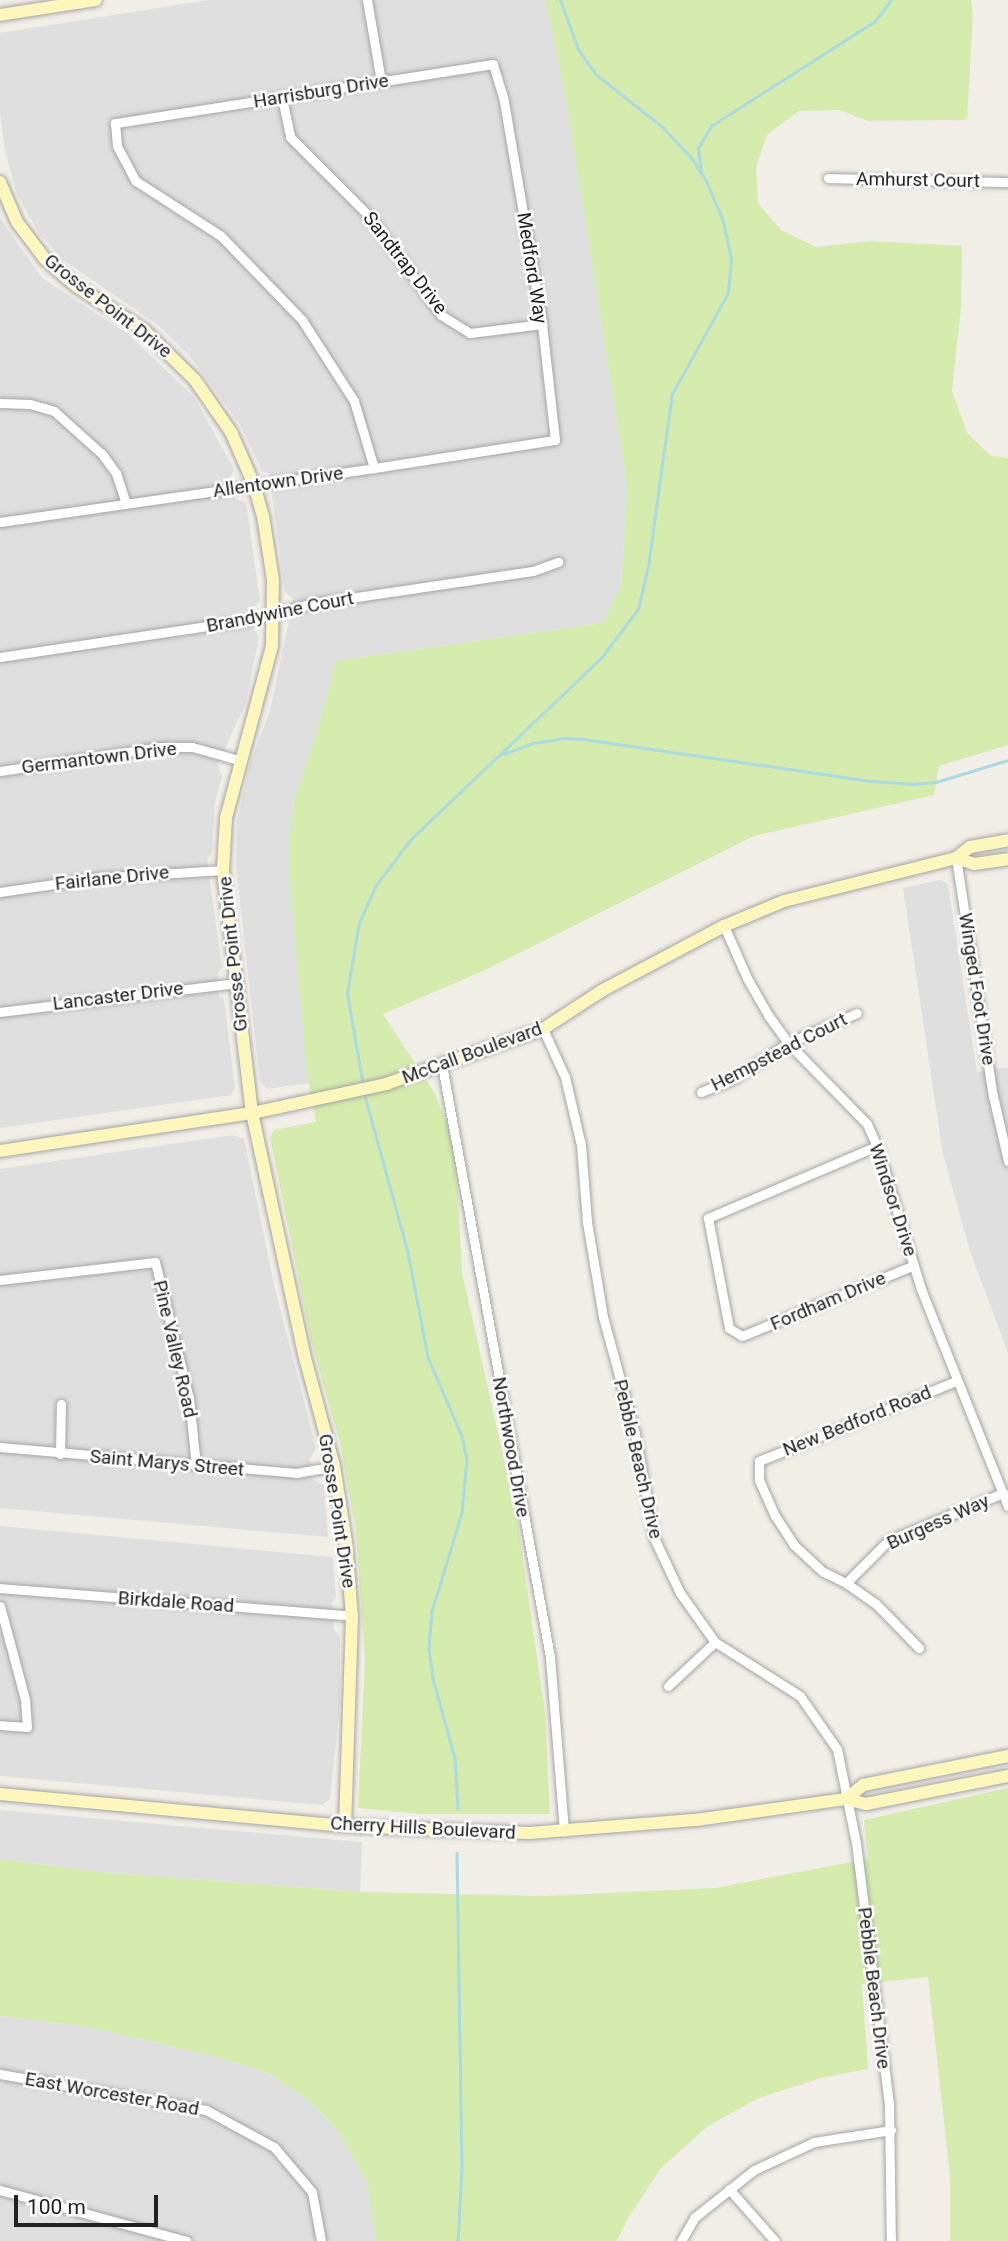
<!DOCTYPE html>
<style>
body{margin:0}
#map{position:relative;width:1008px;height:2241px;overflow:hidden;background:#f1ede7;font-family:Roboto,sans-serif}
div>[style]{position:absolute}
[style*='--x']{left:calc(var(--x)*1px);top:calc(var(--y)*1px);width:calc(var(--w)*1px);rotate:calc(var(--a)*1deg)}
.residential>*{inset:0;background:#dfdede}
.grass>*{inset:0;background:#d4ebad}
.stream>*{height:2.5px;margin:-1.25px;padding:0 1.25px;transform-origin:1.25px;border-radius:1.25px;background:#a8dadf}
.roads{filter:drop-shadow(0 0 2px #a5a5a5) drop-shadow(0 0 2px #a5a5a5)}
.street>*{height:9px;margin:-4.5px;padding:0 4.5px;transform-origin:4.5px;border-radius:4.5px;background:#fff}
.secondary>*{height:12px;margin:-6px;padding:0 6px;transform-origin:6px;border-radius:6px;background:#fbf6bc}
span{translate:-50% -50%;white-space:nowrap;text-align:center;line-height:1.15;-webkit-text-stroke:5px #fff;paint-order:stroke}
.street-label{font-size:19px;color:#212121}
.scale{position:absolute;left:14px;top:2195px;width:144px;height:32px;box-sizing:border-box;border:4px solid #212121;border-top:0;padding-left:9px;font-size:21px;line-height:24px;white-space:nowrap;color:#212121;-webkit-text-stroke:5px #fff;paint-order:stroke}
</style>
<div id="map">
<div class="residential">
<div style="clip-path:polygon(209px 0,546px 0,566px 96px,628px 490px,621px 584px,603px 623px,336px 661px,318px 729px,294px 801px,290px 836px,290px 881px,309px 1083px,267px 1089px,260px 1082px,236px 865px,237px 821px,250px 763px,269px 714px,294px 599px,285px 592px,269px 473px,262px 471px,241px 426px,190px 356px,158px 325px,62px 259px,38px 232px,17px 194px,5px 150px,0 114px,0 33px)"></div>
<div style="clip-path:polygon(0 218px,42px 278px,129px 335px,194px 397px,234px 469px,230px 478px,236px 499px,246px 502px,260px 601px,254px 607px,253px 629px,259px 636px,246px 703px,217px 765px,222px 776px,215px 802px,212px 853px,207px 859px,222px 968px,218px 973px,219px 996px,224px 999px,235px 1088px,231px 1095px,0 1128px)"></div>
<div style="clip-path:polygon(940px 880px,948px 884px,977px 1072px,1008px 1067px,1008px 1353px,969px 1248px,943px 1154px,903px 888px)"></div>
<div style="clip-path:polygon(233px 1135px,244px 1139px,275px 1289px,316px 1448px,310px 1459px,312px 1479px,324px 1485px,328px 1537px,0 1508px,0 1169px)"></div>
<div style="clip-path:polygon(0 1526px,333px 1557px,336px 1598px,332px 1602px,334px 1629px,340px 1636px,340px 1702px,330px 1799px,322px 1805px,0 1776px)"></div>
<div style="clip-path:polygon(0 1810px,362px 1842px,360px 1892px,100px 1872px,0 1859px)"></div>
<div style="clip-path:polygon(0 2016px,84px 2026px,212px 2056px,268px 2073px,313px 2103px,341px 2135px,368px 2185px,376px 2241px,0 2241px)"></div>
</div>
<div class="grass">
<div style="clip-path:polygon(546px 0,971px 0,973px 15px,967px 120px,868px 121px,839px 110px,799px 111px,767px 135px,756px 167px,758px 203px,781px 230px,816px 247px,870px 241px,962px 246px,961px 307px,952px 391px,967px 433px,991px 456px,1008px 458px,1008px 745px,939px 766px,934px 795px,754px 836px,483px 971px,383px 1014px,435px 1094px,455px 1143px,462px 1272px,517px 1518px,545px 1712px,550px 1814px,422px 1814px,358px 1808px,365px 1662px,356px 1531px,340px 1443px,311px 1340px,270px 1137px,274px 1130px,316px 1122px,307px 1072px,290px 881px,290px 836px,294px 801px,318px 729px,336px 661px,603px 623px,621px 584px,628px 490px,566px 98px)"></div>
<div style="clip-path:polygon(1008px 1788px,1008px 2241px,950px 2241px,950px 2177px,928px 1977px,862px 1984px,868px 2069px,821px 2078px,759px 2098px,708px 2126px,661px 2168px,627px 2220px,617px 2241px,376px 2241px,368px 2185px,341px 2135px,313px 2103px,268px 2073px,212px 2056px,84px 2026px,0 2016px,0 1859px,100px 1872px,360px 1892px,545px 1896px,715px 1888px,868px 1859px,864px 1820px)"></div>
</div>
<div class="stream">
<div style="--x:701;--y:173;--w:25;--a:-97"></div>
<div style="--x:698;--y:148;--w:26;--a:-59"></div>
<div style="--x:711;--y:126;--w:195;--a:-32.6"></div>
<div style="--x:875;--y:21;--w:26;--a:-53"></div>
<div style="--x:503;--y:754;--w:32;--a:-20"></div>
<div style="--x:533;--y:743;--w:32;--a:-9"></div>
<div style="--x:565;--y:738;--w:18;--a:3"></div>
<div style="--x:583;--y:739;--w:292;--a:8.3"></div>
<div style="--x:872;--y:781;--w:41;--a:4.2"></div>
<div style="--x:913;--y:784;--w:23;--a:-5"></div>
<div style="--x:936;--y:782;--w:75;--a:-17"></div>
<div style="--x:363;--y:1086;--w:94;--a:-99.8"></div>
<div style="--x:347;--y:993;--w:71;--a:-80.3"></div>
<div style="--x:359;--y:923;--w:42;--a:-65.9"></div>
<div style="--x:376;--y:885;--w:58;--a:-52.7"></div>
<div style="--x:411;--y:839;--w:264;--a:-43.6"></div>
<div style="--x:602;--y:657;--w:60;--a:-53.1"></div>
<div style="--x:638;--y:609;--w:44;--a:-76.9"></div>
<div style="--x:648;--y:566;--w:174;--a:-82.1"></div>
<div style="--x:672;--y:394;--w:115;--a:-61"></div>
<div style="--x:728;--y:293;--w:34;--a:-85"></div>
<div style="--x:731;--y:259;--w:39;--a:-102"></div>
<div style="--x:723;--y:221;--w:43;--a:-113"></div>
<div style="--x:706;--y:181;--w:27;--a:-123"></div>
<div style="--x:691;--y:158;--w:42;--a:-133.1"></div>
<div style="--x:662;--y:127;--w:84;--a:-141.8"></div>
<div style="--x:596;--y:75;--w:32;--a:-125"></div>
<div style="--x:578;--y:49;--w:52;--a:-110.2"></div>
<div style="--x:364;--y:1092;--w:166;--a:74.6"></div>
<div style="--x:408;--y:1252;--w:107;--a:79.2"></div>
<div style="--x:428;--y:1357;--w:86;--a:66.7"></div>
<div style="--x:462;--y:1436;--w:25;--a:78"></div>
<div style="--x:467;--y:1460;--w:53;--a:95.4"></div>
<div style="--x:462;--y:1513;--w:103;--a:106.9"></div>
<div style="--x:432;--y:1612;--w:37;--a:95"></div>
<div style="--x:429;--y:1649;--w:30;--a:82"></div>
<div style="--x:433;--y:1679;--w:82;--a:74.4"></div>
<div style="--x:455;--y:1758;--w:51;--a:86.6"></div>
<div style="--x:457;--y:1853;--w:315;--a:89.1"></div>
<div style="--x:462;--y:2168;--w:73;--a:93.1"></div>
</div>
<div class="roads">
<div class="street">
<div style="--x:367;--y:0;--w:82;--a:80.2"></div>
<div style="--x:282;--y:98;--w:40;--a:78"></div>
<div style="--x:290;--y:137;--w:113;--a:45"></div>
<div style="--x:370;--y:217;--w:121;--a:54.1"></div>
<div style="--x:441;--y:315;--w:34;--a:32"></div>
<div style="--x:470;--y:333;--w:73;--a:-7.1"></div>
<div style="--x:828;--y:178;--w:180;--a:1.3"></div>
<div style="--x:0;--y:403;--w:30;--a:2"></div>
<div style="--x:30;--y:404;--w:25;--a:16"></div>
<div style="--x:54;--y:411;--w:64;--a:41.9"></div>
<div style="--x:102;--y:454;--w:24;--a:54"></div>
<div style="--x:116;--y:473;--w:32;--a:72"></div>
<div style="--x:0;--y:522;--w:378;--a:-8.2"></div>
<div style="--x:374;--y:468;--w:183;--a:-8.8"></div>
<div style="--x:555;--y:440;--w:117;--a:-96.4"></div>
<div style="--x:542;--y:324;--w:230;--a:-99.7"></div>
<div style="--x:503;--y:97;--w:34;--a:-107"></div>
<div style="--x:493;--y:64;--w:383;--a:171.1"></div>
<div style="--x:115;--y:123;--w:23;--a:85"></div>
<div style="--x:117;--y:146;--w:40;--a:62"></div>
<div style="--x:136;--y:181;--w:101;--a:32.9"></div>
<div style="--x:221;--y:236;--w:117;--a:46"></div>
<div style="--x:302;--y:320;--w:96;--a:57.3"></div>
<div style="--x:354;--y:401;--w:70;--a:73.4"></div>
<div style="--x:0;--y:657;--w:252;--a:-8.5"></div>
<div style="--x:249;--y:620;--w:62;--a:-14.9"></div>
<div style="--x:309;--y:604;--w:226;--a:-8.4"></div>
<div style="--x:533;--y:571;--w:27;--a:-20"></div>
<div style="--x:0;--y:771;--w:163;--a:-8.5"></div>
<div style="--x:161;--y:747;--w:31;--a:0"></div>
<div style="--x:192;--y:747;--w:49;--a:15.5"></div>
<div style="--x:956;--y:858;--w:241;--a:81.2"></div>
<div style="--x:993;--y:1096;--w:67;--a:77"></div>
<div style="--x:0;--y:892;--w:96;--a:-8.4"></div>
<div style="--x:95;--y:878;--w:128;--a:-3.6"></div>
<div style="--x:724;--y:926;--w:57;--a:66.1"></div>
<div style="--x:747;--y:978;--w:43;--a:60.4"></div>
<div style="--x:768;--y:1015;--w:34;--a:54"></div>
<div style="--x:788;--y:1043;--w:113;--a:45.7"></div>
<div style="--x:867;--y:1124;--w:24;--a:66"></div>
<div style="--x:877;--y:1146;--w:150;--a:72.9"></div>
<div style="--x:921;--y:1289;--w:234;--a:68.2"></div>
<div style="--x:0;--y:1012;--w:238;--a:-7"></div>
<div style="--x:543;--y:1029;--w:53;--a:65.4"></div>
<div style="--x:565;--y:1077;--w:70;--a:76.8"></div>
<div style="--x:581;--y:1145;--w:77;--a:85.5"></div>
<div style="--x:587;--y:1222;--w:96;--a:80.4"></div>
<div style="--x:603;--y:1317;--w:121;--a:74.7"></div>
<div style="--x:635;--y:1434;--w:106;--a:79.6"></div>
<div style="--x:654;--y:1538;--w:61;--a:64.7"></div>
<div style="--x:680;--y:1593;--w:60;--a:54.5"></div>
<div style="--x:715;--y:1642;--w:101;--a:32.4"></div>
<div style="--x:800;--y:1696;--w:65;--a:55.1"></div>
<div style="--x:837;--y:1749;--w:96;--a:78.6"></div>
<div style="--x:856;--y:1843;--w:265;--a:82.8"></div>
<div style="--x:889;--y:2106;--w:135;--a:89.2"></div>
<div style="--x:442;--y:1065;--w:602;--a:79.66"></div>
<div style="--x:550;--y:1657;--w:175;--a:85.4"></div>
<div style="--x:701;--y:1092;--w:35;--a:-22"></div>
<div style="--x:733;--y:1079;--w:66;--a:-33.2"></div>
<div style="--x:788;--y:1043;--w:75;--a:-23.5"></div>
<div style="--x:877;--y:1146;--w:184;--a:156.9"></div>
<div style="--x:708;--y:1218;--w:112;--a:79.2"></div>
<div style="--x:729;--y:1328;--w:15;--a:32"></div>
<div style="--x:742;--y:1336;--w:186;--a:-22.4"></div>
<div style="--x:0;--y:1280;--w:156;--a:-6.6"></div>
<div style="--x:155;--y:1262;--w:140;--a:76"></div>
<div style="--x:189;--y:1398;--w:68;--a:84.1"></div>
<div style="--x:0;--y:1447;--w:297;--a:5"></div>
<div style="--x:296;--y:1473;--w:39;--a:-10"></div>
<div style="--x:60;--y:1454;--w:50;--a:-88.9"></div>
<div style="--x:846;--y:1583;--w:59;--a:-45"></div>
<div style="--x:888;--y:1541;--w:125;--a:-22.7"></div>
<div style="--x:0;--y:1588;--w:353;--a:4.5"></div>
<div style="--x:0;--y:1606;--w:96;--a:75"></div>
<div style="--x:25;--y:1699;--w:28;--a:86"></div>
<div style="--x:27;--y:1727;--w:27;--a:-176"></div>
<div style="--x:919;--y:1648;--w:62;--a:-134.3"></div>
<div style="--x:876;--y:1604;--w:37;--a:-145"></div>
<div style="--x:846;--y:1583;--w:25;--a:-154"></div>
<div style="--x:823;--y:1572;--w:40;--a:-137"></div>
<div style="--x:794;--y:1545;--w:35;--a:-123"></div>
<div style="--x:775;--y:1516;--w:39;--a:-114"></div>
<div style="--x:759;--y:1480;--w:19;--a:-90"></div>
<div style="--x:759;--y:1461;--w:213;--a:-22.1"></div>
<div style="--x:668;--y:1686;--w:64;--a:-43.1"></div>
<div style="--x:0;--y:2074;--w:209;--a:9.9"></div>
<div style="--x:206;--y:2110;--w:77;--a:28.6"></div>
<div style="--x:274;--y:2147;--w:59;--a:49.8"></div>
<div style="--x:312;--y:2192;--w:50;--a:79.6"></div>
<div style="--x:729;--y:2189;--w:69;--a:48.5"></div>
<div style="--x:0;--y:2190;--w:193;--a:15.3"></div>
<div style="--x:681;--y:2241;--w:28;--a:-60"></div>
<div style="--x:695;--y:2217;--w:75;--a:-38.5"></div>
<div style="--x:754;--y:2170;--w:66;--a:-25"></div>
<div style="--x:814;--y:2142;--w:78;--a:-8.9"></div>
</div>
<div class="secondary">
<div style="--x:0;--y:15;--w:97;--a:-8.9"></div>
<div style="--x:0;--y:182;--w:43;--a:67"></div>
<div style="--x:17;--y:222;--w:46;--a:52.9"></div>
<div style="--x:45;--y:259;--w:41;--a:41.1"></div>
<div style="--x:76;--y:286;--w:81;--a:32.9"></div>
<div style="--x:144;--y:330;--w:71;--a:44.4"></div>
<div style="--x:195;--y:380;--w:63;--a:55.3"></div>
<div style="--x:231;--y:432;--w:58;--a:66.5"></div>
<div style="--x:254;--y:485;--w:32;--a:74"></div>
<div style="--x:263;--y:516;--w:65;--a:81.1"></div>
<div style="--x:273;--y:580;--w:66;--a:90.9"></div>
<div style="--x:272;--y:646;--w:178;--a:105"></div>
<div style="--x:226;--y:818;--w:52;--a:93.3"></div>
<div style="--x:223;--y:870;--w:245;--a:83.2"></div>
<div style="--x:252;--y:1113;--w:247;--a:77.8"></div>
<div style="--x:304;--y:1354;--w:116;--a:75"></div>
<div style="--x:334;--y:1466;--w:77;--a:81"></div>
<div style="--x:346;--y:1542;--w:74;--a:85.4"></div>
<div style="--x:352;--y:1616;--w:210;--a:91.9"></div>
<div style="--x:956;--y:858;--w:19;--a:18"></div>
<div style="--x:974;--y:864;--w:34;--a:-8"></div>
<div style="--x:0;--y:1151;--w:255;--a:-8.6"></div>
<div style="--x:252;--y:1113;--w:137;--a:-12.2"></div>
<div style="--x:386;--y:1084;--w:166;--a:-19.3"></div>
<div style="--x:543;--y:1029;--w:72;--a:-33"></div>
<div style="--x:603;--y:990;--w:137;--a:-27.9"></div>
<div style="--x:724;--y:926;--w:65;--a:-22.6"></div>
<div style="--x:784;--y:901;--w:177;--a:-14"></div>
<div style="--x:956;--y:858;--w:18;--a:-38"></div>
<div style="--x:970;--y:847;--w:39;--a:-10"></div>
<div style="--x:0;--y:1794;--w:346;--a:5.3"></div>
<div style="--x:345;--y:1826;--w:184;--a:2.2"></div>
<div style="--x:529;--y:1833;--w:168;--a:-4.5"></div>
<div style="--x:696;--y:1820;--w:151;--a:-8"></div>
<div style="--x:846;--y:1799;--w:21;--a:14"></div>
<div style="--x:866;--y:1804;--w:145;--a:-11.2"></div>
<div style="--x:846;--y:1799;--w:22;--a:-39"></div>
<div style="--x:863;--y:1785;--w:148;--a:-11.3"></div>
</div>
</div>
<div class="street-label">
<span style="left:321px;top:91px;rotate:-9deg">Harrisburg Drive</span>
<span style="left:918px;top:180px;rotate:1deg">Amhurst Court</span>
<span style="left:405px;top:263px;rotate:52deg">Sandtrap Drive</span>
<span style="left:532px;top:268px;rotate:81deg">Medford Way</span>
<span style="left:108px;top:306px;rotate:38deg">Grosse Point Drive</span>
<span style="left:278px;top:482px;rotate:-8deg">Allentown Drive</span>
<span style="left:280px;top:612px;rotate:-11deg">Brandywine Court</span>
<span style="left:99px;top:758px;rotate:-7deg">Germantown Drive</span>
<span style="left:112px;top:878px;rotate:-6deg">Fairlane Drive</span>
<span style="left:233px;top:954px;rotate:-96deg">Grosse Point Drive</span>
<span style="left:977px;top:989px;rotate:81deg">Winged Foot Drive</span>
<span style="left:118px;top:996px;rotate:-7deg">Lancaster Drive</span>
<span style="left:779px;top:1052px;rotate:-27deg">Hempstead Court</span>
<span style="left:472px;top:1053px;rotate:-20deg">McCall Boulevard</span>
<span style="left:893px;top:1200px;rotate:72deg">Windsor Drive</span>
<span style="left:828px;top:1301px;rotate:-23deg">Fordham Drive</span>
<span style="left:175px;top:1349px;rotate:77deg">Pine Valley Road</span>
<span style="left:857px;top:1421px;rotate:-22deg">New Bedford Road</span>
<span style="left:511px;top:1447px;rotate:80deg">Northwood Drive</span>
<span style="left:638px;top:1459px;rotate:77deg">Pebble Beach Drive</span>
<span style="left:167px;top:1463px;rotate:5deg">Saint Marys Street</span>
<span style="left:337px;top:1511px;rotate:81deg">Grosse Point Drive</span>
<span style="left:938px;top:1522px;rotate:-24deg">Burgess Way</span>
<span style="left:176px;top:1602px;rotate:4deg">Birkdale Road</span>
<span style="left:423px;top:1828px;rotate:3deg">Cherry Hills Boulevard</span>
<span style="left:874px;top:1988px;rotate:83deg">Pebble Beach Drive</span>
<span style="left:112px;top:2094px;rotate:10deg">East Worcester Road</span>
</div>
<div class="scale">100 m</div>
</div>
